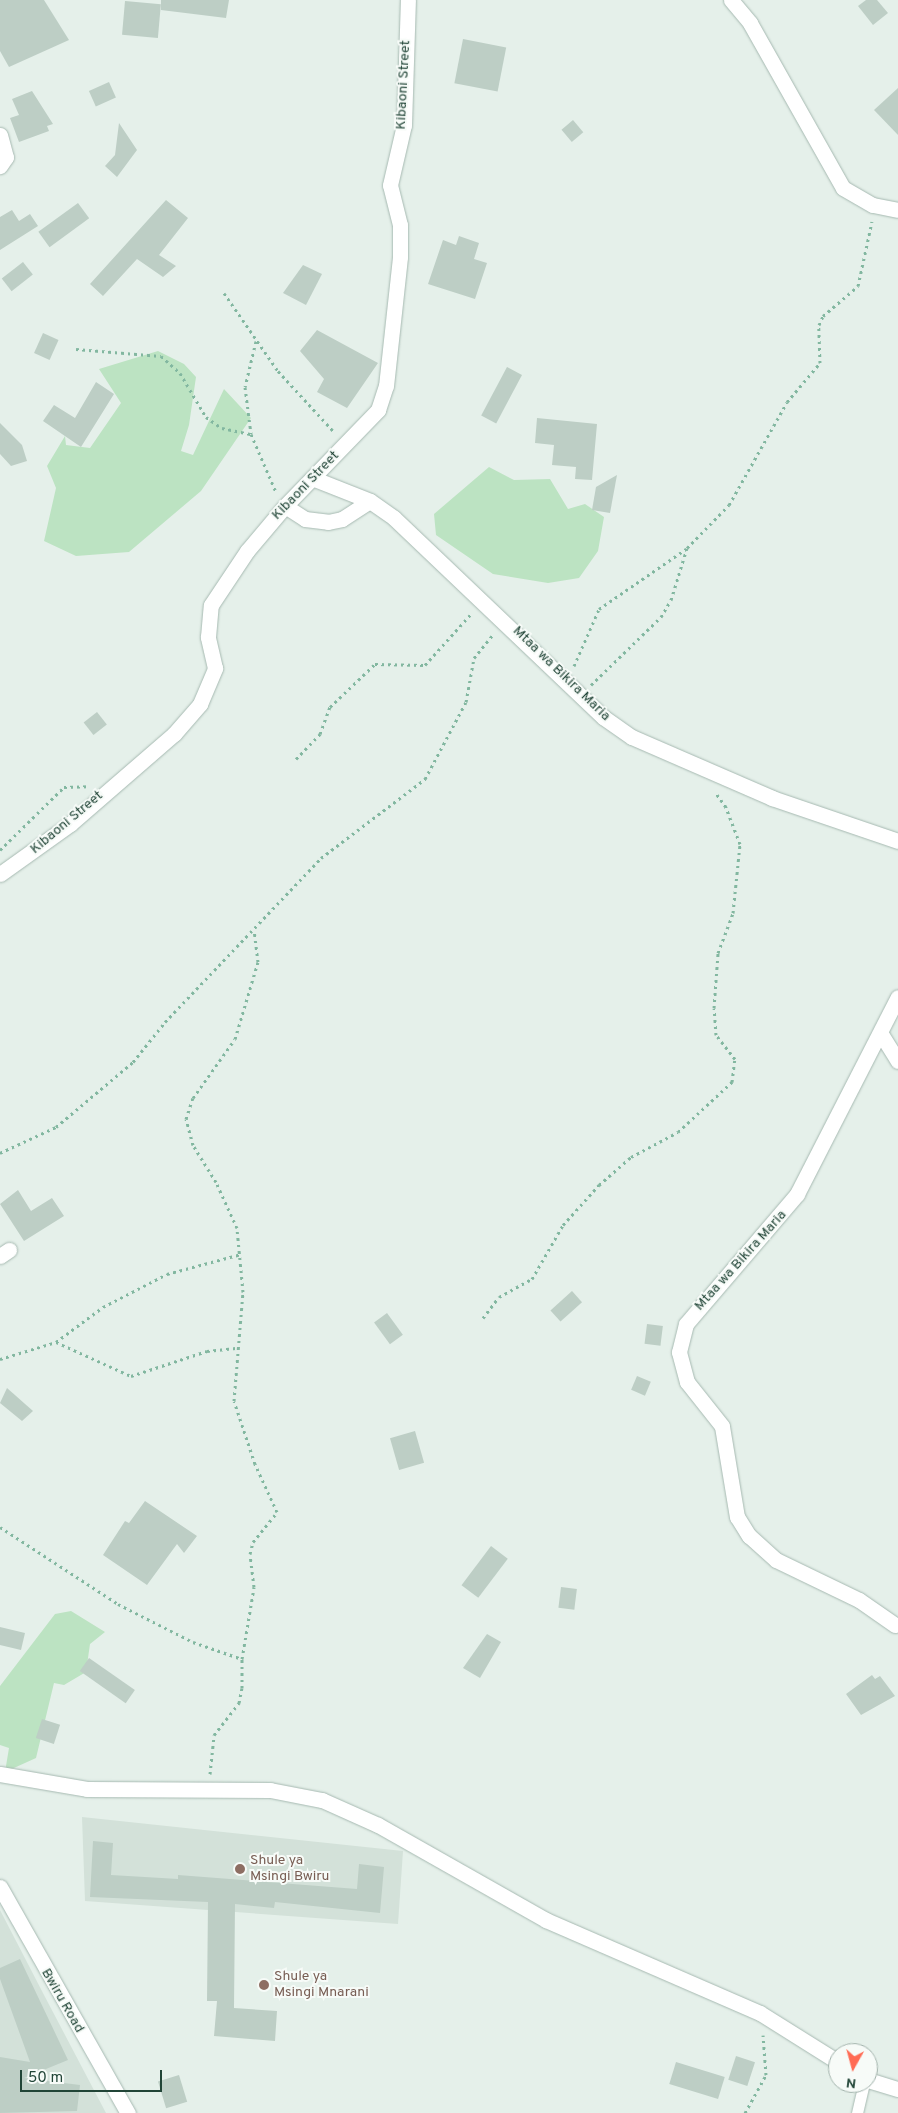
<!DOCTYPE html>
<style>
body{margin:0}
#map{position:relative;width:898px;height:2113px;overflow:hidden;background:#e5f0ea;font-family:Overpass,sans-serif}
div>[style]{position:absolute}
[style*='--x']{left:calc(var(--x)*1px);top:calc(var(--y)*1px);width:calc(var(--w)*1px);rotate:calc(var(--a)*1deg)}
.built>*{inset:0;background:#d3e1d9}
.green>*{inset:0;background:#bce3c2}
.building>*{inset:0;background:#bdcec5;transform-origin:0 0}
.path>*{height:3px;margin-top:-1.5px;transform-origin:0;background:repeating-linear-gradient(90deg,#82b7a0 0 2.5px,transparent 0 6.5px)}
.roads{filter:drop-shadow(0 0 1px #a6b9b1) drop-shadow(0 0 1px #a6b9b1)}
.lane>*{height:11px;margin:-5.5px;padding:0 5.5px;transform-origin:5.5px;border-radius:5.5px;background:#fff}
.street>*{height:15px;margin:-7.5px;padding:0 7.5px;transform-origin:7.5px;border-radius:7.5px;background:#fff}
.secondary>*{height:15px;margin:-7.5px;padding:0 7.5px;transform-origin:7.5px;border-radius:7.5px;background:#fff}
.dots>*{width:14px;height:14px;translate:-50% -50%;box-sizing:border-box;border:2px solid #f7fbf8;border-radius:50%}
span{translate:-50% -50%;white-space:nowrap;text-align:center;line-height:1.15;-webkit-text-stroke:4px #f7fbf8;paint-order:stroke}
.street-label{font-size:14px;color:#214537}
.education-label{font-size:14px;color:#785e54}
.left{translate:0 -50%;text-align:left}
.north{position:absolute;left:828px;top:2043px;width:50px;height:50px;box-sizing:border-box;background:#f7fbf8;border:1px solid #a1b2ab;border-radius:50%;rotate:187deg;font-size:14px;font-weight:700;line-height:20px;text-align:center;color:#214537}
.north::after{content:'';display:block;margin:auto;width:18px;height:22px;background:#ff6b54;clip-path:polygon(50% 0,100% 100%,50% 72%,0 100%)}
.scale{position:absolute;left:20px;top:2070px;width:142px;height:22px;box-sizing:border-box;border:2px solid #214537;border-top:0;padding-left:6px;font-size:15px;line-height:18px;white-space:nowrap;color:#214537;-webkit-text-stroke:4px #f7fbf8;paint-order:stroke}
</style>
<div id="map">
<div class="built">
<div style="clip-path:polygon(82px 1817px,403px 1851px,398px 1924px,85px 1901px)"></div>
<div style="clip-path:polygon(0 1910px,44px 1995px,106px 2113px,0 2113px)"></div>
</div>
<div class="green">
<div style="clip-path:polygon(158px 351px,184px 364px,196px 377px,189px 425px,181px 451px,193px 455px,224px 389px,251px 418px,201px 491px,129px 552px,76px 556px,44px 541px,56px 488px,47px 466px,65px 436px,66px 445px,90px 448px,121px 403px,99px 369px)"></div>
<div style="clip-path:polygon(489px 467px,514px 480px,550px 479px,568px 509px,585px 504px,604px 517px,598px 551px,579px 578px,548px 583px,493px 574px,436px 535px,434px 514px)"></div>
<div style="clip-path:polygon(71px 1611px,105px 1632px,90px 1644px,86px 1672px,64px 1685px,54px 1683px,36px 1758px,5px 1772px,9px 1748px,0 1745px,0 1686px,55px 1614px)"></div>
</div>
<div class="building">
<div style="clip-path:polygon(0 0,44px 0,69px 40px,9px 67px,0 51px)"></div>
<div style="clip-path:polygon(161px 0,229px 0,226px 18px,161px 10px)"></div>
<div style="clip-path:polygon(866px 0,877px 0,888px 13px,873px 25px,858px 6px)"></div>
<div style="left:125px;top:1px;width:36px;height:34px;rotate:5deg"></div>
<div style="left:463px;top:39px;width:44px;height:45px;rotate:11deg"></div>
<div style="left:109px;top:82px;width:17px;height:22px;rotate:66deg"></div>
<div style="clip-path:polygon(898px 88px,898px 135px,874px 110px)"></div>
<div style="clip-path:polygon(32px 91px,53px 124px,47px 126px,49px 131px,19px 142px,10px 118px,19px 115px,12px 99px)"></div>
<div style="left:573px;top:120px;width:16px;height:15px;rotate:50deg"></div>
<div style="clip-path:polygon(119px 123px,137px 150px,117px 177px,105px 166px,115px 155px)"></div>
<div style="clip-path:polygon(166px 200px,188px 218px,159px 255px,176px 266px,163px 277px,137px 259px,103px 296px,90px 284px)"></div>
<div style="left:78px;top:203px;width:19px;height:49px;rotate:54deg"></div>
<div style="clip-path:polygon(12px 210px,19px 221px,30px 214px,38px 226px,0 250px,0 217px)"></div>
<div style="clip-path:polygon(459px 236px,479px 243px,474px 259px,487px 263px,475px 299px,428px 284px,443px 240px,456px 245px)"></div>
<div style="left:23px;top:262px;width:16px;height:27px;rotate:52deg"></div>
<div style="clip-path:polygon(303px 265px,322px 274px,306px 305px,283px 293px)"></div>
<div style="clip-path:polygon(317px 330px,378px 363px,347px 408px,317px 392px,324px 379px,300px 351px)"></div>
<div style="left:43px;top:333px;width:17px;height:22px;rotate:24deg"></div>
<div style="left:507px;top:367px;width:17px;height:55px;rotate:28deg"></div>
<div style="clip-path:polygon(96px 382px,114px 394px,81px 447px,43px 421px,54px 405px,75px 418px)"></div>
<div style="clip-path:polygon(537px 418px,597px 424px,592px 480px,575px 479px,576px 467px,552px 465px,554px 445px,535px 443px)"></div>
<div style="clip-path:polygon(0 423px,22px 445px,27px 461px,11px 466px,0 454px)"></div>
<div style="clip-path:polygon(617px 475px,610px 513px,592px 510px,596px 487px)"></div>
<div style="left:97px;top:712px;width:16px;height:17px;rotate:52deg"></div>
<div style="clip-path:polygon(18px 1190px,31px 1211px,52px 1198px,64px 1216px,24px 1241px,0 1204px)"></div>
<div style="left:572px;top:1291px;width:15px;height:29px;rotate:48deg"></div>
<div style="left:387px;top:1313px;width:27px;height:16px;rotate:54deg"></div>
<div style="left:647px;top:1324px;width:16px;height:20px;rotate:7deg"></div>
<div style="left:637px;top:1376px;width:15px;height:15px;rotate:23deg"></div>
<div style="clip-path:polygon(7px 1388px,33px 1411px,22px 1421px,0 1403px)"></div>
<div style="left:415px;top:1431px;width:33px;height:26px;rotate:74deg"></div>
<div style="clip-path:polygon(145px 1501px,197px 1536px,184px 1553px,177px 1544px,147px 1585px,103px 1555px,125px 1521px,129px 1523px)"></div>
<div style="left:491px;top:1546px;width:21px;height:49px;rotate:37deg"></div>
<div style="left:561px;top:1587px;width:16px;height:21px;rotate:7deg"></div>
<div style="clip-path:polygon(0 1627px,25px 1633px,21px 1650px,0 1645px)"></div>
<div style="clip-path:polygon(487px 1634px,501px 1642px,480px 1678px,463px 1668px)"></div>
<div style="left:89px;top:1658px;width:56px;height:16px;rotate:35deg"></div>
<div style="clip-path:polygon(872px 1675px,875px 1679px,880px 1676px,895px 1696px,861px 1715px,846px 1694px)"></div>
<div style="left:42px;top:1719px;width:19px;height:20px;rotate:18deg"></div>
<div style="clip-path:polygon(93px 1841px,113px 1843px,111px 1875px,178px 1879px,178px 1875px,357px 1889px,359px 1864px,384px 1867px,380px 1913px,275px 1902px,274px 1908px,235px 1904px,234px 2008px,277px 2011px,275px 2041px,214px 2036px,217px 2001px,207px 2001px,208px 1902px,90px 1897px)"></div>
<div style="clip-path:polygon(20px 1959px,68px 2060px,24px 2078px,80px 2085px,77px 2111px,0 2113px,0 2057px,30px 2062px,0 1979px,0 1968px)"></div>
<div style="left:736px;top:2056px;width:20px;height:25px;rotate:18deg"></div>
<div style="left:676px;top:2062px;width:51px;height:23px;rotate:17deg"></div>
<div style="left:179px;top:2075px;width:28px;height:22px;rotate:73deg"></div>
</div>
<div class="path">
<div style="--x:224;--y:293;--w:95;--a:55.3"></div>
<div style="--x:278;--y:371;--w:84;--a:47.4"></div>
<div style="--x:256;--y:341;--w:47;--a:103.4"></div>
<div style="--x:245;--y:387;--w:47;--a:82.7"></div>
<div style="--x:251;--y:434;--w:63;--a:66.7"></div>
<div style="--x:76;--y:349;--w:85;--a:4.7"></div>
<div style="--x:161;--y:356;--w:25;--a:42"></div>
<div style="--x:180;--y:373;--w:51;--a:59.4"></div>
<div style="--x:206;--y:417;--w:19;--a:35"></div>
<div style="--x:222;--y:428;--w:30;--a:12"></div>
<div style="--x:574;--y:666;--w:62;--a:-66.3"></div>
<div style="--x:599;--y:609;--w:106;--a:-34.6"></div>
<div style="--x:591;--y:685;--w:98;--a:-44.2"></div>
<div style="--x:661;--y:617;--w:20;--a:-60"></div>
<div style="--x:671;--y:600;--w:54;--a:-72.9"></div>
<div style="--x:687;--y:548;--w:60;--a:-45.7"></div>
<div style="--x:729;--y:505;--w:118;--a:-60.6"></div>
<div style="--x:787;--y:402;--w:51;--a:-49.8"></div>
<div style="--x:820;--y:363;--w:38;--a:-92"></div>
<div style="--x:819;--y:325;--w:10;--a:-66"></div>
<div style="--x:823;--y:316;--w:46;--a:-40.6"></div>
<div style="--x:858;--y:286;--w:66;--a:-77.8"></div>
<div style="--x:296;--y:759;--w:35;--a:-46"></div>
<div style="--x:320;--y:734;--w:29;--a:-70"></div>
<div style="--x:330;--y:707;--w:62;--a:-43.7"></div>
<div style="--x:375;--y:664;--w:50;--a:1.1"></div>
<div style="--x:425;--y:665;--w:69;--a:-48"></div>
<div style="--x:0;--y:850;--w:90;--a:-44.5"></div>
<div style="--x:64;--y:787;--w:25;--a:-2"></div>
<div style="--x:0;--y:1153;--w:62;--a:-24.9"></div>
<div style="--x:56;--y:1127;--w:101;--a:-40.2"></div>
<div style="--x:133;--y:1062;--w:51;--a:-51.3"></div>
<div style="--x:165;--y:1022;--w:226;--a:-46.4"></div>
<div style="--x:321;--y:858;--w:131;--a:-37.2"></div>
<div style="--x:425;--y:779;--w:87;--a:-62"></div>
<div style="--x:466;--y:702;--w:45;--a:-79.7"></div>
<div style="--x:474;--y:658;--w:32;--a:-51"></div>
<div style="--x:483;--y:1318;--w:26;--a:-53"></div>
<div style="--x:499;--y:1297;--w:38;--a:-29"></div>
<div style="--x:532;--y:1279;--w:62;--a:-60.1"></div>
<div style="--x:563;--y:1225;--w:54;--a:-48"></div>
<div style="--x:599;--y:1185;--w:43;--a:-41.2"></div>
<div style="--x:631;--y:1157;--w:53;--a:-28"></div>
<div style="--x:678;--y:1132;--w:74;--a:-42.8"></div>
<div style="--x:732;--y:1082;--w:23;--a:-83"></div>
<div style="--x:735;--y:1059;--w:31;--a:-128"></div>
<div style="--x:716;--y:1035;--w:27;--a:-94"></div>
<div style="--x:714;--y:1008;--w:55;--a:-85.8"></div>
<div style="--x:718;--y:953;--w:43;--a:-69.4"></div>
<div style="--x:733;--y:913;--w:69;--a:-84.2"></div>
<div style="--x:740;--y:844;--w:40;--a:-111"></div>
<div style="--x:726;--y:807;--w:19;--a:-126"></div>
<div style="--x:56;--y:1342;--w:82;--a:24.4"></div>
<div style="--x:131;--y:1376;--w:80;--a:-18.2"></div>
<div style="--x:207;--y:1351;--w:29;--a:-6"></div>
<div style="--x:0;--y:1359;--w:59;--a:-16.9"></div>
<div style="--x:56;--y:1342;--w:59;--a:-36.7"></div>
<div style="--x:103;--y:1307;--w:72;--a:-27.3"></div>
<div style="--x:167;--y:1274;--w:77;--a:-15.1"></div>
<div style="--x:0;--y:1527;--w:141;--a:33.1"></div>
<div style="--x:118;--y:1604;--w:84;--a:26.9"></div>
<div style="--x:193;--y:1642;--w:52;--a:19.1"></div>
<div style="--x:210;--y:1774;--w:39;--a:-84"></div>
<div style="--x:214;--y:1735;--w:41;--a:-52"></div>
<div style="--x:239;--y:1703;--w:15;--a:-79"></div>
<div style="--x:242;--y:1688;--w:29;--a:-90"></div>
<div style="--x:242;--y:1659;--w:73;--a:-80.5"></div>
<div style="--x:254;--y:1587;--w:33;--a:-97"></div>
<div style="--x:250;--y:1554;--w:12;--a:-76"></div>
<div style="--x:253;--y:1542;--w:38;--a:-51"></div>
<div style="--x:277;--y:1512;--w:53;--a:-114.6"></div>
<div style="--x:255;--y:1464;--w:66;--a:-108.4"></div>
<div style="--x:234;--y:1401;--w:109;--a:-85.3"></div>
<div style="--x:243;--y:1292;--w:64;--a:-95.4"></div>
<div style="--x:237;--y:1228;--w:51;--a:-114.5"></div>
<div style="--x:216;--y:1182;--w:44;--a:-121.9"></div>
<div style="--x:193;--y:1145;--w:27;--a:-105"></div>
<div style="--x:186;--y:1119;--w:22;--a:-72"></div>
<div style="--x:193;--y:1098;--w:72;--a:-54.6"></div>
<div style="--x:235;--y:1039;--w:80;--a:-73.4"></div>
<div style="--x:258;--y:962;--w:32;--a:-97"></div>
<div style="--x:745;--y:2113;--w:43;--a:-61.1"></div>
<div style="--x:766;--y:2075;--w:40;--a:-94.3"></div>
</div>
<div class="roads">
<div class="lane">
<div style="--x:857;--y:2113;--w:31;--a:-77"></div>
</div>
<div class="street">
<div style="--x:731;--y:0;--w:30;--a:50"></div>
<div style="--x:750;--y:23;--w:189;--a:60.6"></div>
<div style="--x:843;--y:188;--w:34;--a:30"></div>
<div style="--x:873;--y:205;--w:25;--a:11"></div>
<div style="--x:0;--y:135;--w:23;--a:75"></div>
<div style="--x:6;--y:157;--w:11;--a:124"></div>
<div style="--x:312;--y:478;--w:62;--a:21.6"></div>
<div style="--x:370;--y:501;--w:29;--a:35"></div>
<div style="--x:394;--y:518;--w:289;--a:43.6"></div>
<div style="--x:603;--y:717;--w:35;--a:35"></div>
<div style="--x:632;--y:737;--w:153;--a:23.5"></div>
<div style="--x:772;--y:798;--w:133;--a:18.8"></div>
<div style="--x:285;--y:506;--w:24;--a:33"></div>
<div style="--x:305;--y:519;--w:23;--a:7"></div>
<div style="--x:328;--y:522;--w:14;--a:-12"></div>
<div style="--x:342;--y:519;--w:33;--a:-33"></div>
<div style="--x:0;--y:874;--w:86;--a:-35.5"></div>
<div style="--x:70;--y:824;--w:138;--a:-40.9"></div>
<div style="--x:174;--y:734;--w:40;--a:-49"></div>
<div style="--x:200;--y:704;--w:39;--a:-67"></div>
<div style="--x:215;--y:668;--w:32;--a:-103"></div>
<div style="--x:208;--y:637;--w:32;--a:-85"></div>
<div style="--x:211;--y:605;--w:65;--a:-56.3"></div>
<div style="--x:247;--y:551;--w:59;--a:-49.8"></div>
<div style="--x:285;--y:506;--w:134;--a:-45.9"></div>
<div style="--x:378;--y:410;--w:25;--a:-72"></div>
<div style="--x:386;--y:386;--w:130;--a:-83.8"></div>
<div style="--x:400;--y:257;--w:32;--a:-90"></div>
<div style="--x:400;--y:225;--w:41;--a:-104"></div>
<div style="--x:390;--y:185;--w:62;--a:-76.9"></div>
<div style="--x:404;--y:125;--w:125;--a:-88.2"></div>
<div style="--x:881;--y:1034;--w:32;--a:58"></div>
<div style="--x:0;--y:1256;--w:11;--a:-34"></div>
<div style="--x:895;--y:1625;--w:44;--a:-145.2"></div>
<div style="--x:859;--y:1600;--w:92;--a:-154.3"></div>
<div style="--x:776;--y:1560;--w:36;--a:-138"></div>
<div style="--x:749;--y:1536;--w:22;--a:-122"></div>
<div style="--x:737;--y:1517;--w:92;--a:-99.4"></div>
<div style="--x:722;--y:1426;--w:56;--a:-128.5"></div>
<div style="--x:687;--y:1382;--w:31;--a:-105"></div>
<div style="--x:679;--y:1352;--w:29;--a:-76"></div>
<div style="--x:686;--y:1324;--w:171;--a:-49.5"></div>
<div style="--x:797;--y:1194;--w:221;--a:-62.9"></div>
<div style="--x:0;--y:1774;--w:88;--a:9.8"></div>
<div style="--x:87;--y:1789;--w:183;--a:0.3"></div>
<div style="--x:270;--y:1790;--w:53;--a:10.9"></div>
<div style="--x:322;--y:1800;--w:61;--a:24.1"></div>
<div style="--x:378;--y:1825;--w:193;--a:29.5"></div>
<div style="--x:546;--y:1920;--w:233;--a:23.5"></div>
<div style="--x:760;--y:2013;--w:92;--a:32.1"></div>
<div style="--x:868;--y:2080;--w:31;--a:17"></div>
</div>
<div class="secondary">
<div style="--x:0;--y:1887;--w:260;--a:60.5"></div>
</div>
</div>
<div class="dots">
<div style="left:240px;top:1869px;background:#8d6e63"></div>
<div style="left:264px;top:1985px;background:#8d6e63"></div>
</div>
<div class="street-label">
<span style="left:404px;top:85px;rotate:-87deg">Kibaoni Street</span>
<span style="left:306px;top:486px;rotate:-46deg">Kibaoni Street</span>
<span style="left:561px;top:674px;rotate:44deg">Mtaa wa Bikira Maria</span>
<span style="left:67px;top:823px;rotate:-40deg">Kibaoni Street</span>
<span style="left:741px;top:1261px;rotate:-48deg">Mtaa wa Bikira Maria</span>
<span style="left:62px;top:2001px;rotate:60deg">Bwiru Road</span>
</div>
<div class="education-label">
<span class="left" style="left:250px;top:1869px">Shule ya<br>Msingi Bwiru</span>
<span class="left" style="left:274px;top:1985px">Shule ya<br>Msingi Mnarani</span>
</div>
<div class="north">N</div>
<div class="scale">50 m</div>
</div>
